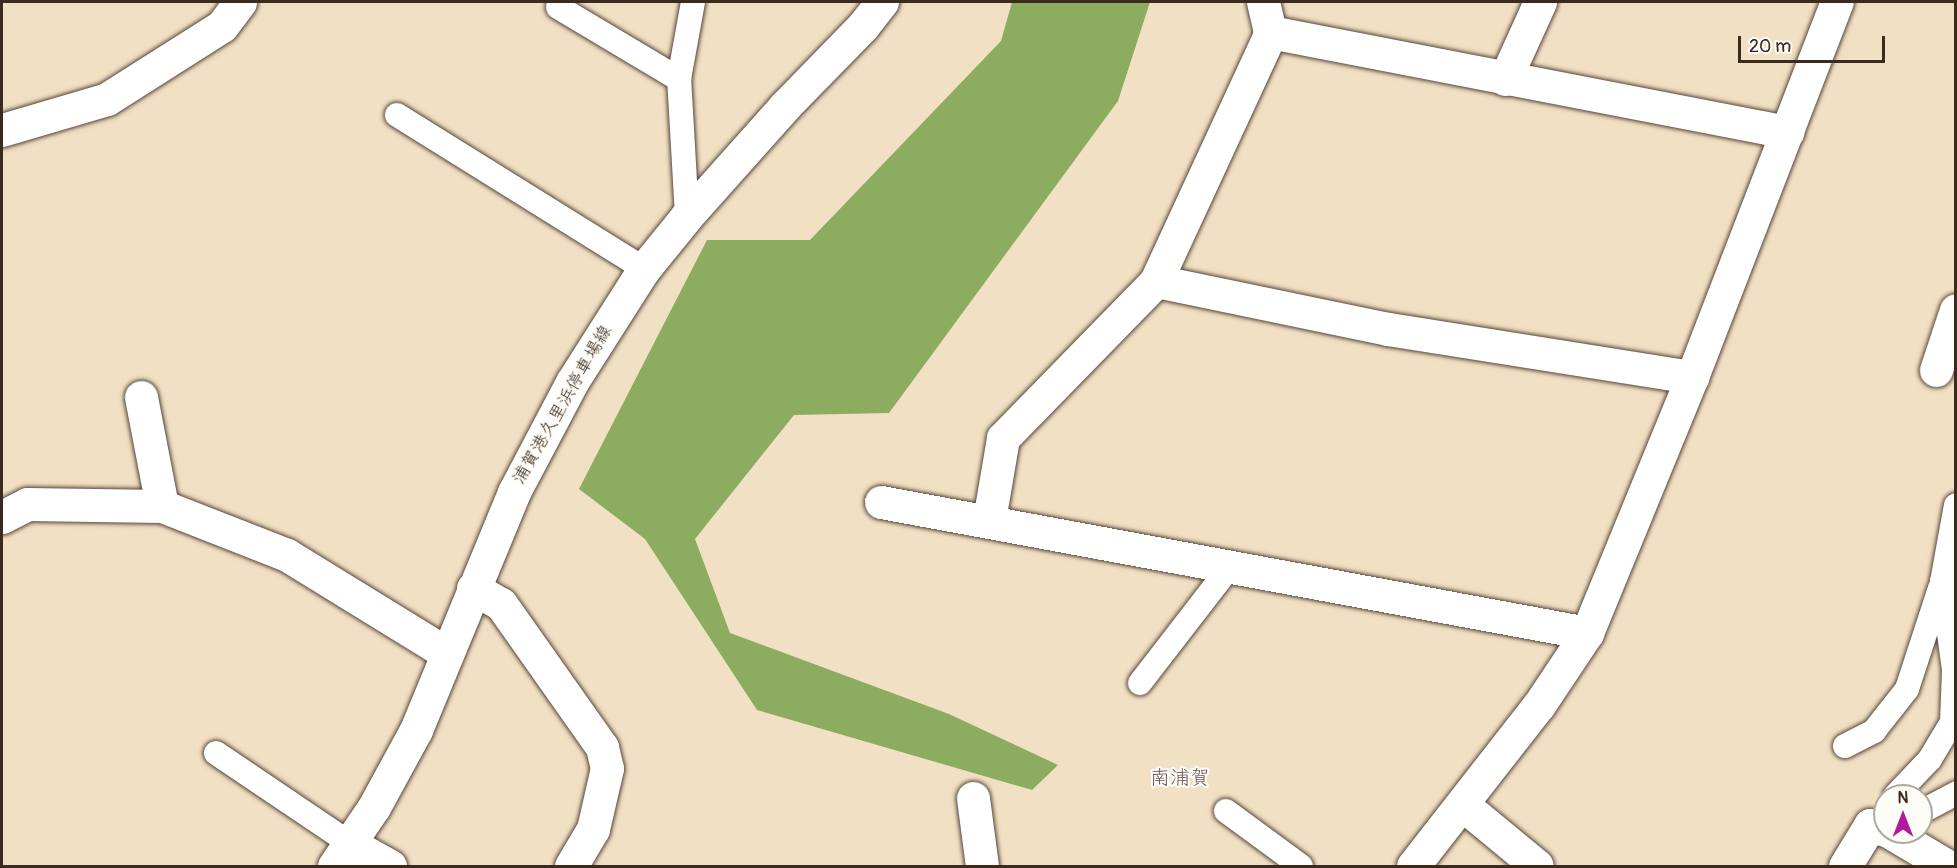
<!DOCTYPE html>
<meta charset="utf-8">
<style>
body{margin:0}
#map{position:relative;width:1957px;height:868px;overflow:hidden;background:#f2e0c4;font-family:Pangolin,"Klee One",sans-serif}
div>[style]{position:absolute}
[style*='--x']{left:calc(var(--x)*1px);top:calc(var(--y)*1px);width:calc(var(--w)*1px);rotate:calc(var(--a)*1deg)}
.forest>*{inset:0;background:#8cac60}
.roads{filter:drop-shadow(0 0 2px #564537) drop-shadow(0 0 2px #564537)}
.service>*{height:24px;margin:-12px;padding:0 12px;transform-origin:12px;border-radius:12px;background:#fff}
.minor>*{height:33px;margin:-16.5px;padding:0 16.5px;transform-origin:16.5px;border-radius:16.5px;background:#fff}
.tertiary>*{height:33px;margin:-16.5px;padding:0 16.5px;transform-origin:16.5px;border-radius:16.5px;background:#fff}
.secondary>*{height:33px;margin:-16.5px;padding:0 16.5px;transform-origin:16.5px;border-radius:16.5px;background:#fff}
span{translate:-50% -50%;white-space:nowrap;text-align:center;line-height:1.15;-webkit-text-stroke:4.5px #fdfcf7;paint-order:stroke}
.street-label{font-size:18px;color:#3b2a1e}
.neighbourhood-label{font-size:20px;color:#70565b}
.frame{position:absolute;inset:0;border:3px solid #3b2a1e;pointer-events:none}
.north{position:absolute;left:1873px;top:784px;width:60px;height:60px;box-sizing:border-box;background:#fdfcf7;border:2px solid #afa8a0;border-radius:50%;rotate:0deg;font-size:16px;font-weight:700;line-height:24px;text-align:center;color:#3b2a1e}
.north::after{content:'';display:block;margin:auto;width:21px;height:27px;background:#b5179e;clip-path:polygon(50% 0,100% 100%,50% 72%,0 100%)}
.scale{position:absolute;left:1738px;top:36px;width:147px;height:27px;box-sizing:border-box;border:3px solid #3b2a1e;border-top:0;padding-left:8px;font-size:18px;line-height:21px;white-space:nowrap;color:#3b2a1e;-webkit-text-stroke:4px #fdfcf7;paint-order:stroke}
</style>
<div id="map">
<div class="forest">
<div style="clip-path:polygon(1012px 2px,1150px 2px,1118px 101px,889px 413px,794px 415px,695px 539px,730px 633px,949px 714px,1058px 765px,1032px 790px,757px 710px,645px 539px,579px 489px,707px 240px,810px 240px,1001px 41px)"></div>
</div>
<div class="roads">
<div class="service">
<div style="--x:558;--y:7;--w:141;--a:30.8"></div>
<div style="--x:397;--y:115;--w:291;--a:31.9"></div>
<div style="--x:687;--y:216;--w:137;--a:-93.3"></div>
<div style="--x:679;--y:79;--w:78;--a:-79.7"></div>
<div style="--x:1140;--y:683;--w:145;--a:-52.3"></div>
<div style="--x:1845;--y:746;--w:33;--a:-27"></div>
<div style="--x:1874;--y:731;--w:53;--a:-51.8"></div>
<div style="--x:1907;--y:689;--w:106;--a:-71.9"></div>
<div style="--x:216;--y:753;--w:163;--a:34"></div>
<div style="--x:1895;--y:796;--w:51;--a:-46.6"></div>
<div style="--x:1930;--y:759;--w:43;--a:-59.3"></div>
<div style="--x:1952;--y:722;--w:52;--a:-87.8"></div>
<div style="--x:1954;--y:670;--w:89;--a:-97.8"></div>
<div style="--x:1942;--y:582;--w:78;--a:-79.7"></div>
<div style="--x:1226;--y:811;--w:93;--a:36.3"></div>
<div style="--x:1921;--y:812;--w:40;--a:-28"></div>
</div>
<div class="minor">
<div style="--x:1270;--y:32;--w:527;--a:10.95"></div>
<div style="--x:1505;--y:79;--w:85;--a:-65.6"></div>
<div style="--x:1156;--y:281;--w:237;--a:11.7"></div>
<div style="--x:1388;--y:329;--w:308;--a:9"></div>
<div style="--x:1936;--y:370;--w:63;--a:-71.6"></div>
<div style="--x:141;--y:397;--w:111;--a:79.1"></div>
<div style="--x:881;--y:502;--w:718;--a:10.51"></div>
<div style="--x:2;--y:517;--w:28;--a:-27"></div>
<div style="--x:27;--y:504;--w:135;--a:0.8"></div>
<div style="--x:162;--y:506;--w:134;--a:21.4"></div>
<div style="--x:287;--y:555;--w:187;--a:31.6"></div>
<div style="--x:989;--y:520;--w:83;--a:-80.3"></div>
<div style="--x:1003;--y:438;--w:219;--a:-45.7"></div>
<div style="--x:1156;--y:281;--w:267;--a:-65.2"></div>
<div style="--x:1268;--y:39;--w:7;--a:-74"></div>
<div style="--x:1270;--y:32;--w:31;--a:-103"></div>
<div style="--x:473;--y:588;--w:32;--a:30"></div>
<div style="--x:501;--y:604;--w:175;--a:54.8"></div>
<div style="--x:602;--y:747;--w:22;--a:77"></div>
<div style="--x:607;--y:768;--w:63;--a:102.9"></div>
<div style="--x:593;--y:829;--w:43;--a:120.7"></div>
<div style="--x:973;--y:798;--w:69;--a:82.5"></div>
<div style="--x:1462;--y:804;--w:97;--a:39.6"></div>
<div style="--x:1890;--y:832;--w:66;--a:30.8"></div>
<div style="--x:351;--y:844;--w:45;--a:29.4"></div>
<div style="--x:1413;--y:866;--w:204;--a:-52"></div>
<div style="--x:1539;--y:705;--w:87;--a:-56.3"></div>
<div style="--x:1587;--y:633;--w:277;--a:-67.7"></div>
<div style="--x:1692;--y:377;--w:402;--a:-68.9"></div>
<div style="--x:1845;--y:866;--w:48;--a:-58.6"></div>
<div style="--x:1870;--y:825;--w:16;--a:18"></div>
</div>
<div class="tertiary">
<div style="--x:2;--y:130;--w:109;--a:-16.4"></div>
<div style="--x:107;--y:99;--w:136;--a:-32.4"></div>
<div style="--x:222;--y:26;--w:30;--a:-53"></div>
</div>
<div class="secondary">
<div style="--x:334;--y:866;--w:71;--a:-55.9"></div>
<div style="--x:374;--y:807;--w:88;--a:-61.4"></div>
<div style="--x:416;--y:730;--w:257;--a:-67.6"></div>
<div style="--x:514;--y:492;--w:124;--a:-62.2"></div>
<div style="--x:572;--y:382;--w:134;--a:-57.5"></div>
<div style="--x:644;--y:269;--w:68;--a:-50.9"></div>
<div style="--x:687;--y:216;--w:146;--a:-48.3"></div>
<div style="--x:784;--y:107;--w:113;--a:-45.7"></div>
<div style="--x:863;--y:26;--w:31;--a:-52"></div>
</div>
</div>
<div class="street-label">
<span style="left:563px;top:405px;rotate:-60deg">浦賀港久里浜停車場線</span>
</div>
<div class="neighbourhood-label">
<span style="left:1180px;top:777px">南浦賀</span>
</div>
<div class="frame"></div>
<div class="north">N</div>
<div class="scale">20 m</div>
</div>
